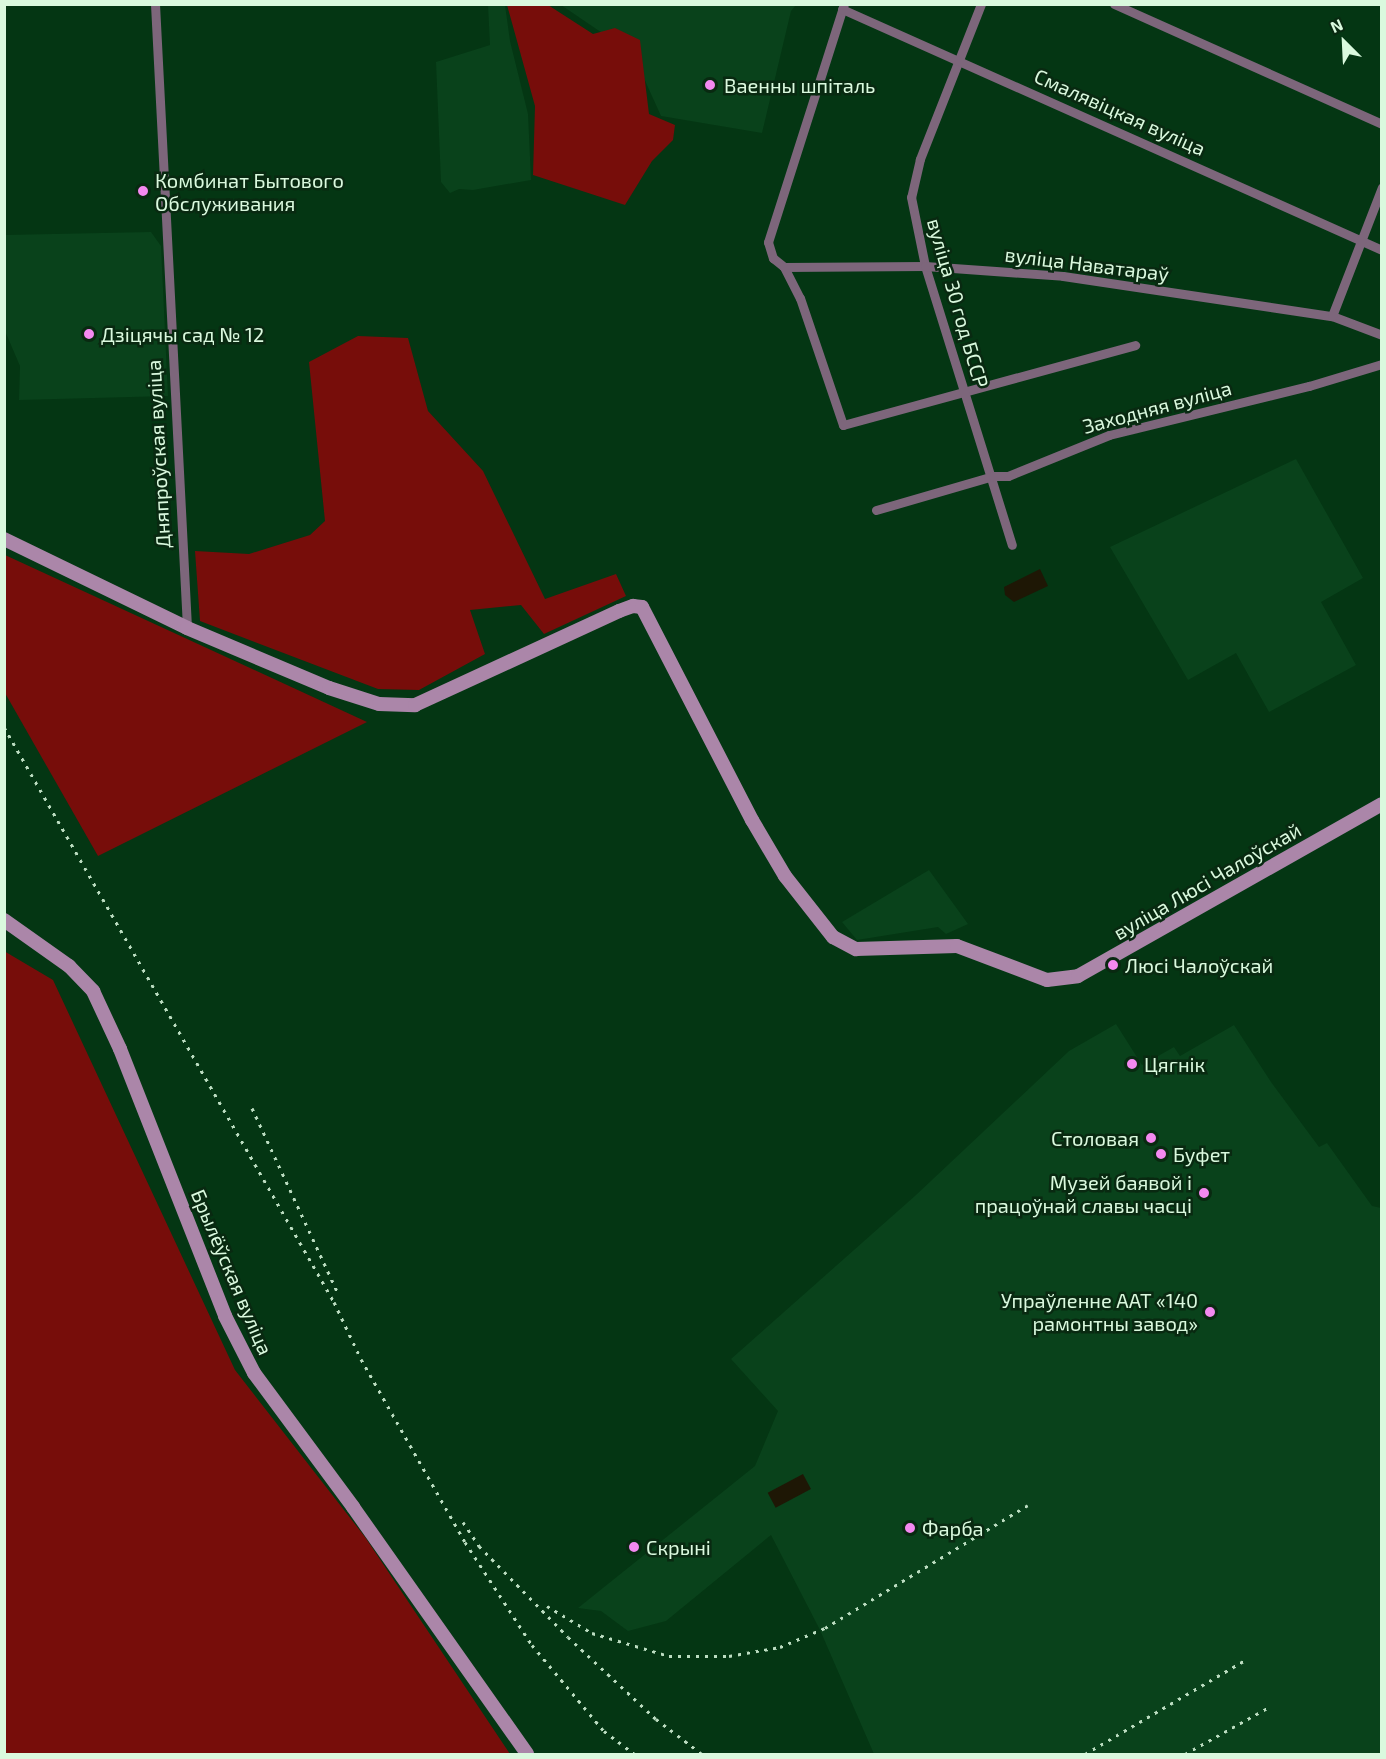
<!DOCTYPE html>
<meta charset="utf-8">
<style>
body{margin:0}
#map{position:relative;width:1386px;height:1759px;overflow:hidden;background:#043613;font-family:"Exo 2",sans-serif}
div>[style]{position:absolute}
[style*='--x']{left:calc(var(--x)*1px);top:calc(var(--y)*1px);width:calc(var(--w)*1px);rotate:calc(var(--a)*1deg)}
.built>*{inset:0;background:#09421b}
.green>*{inset:0;background:#770d0a}
.water>*{inset:0;background:#1e1705;transform-origin:0 0}
.street>*{height:9px;margin:-4.5px;padding:0 4.5px;transform-origin:4.5px;border-radius:4.5px;background:#7d667b}
.secondary>*{height:14px;margin:-7px;padding:0 7px;transform-origin:7px;border-radius:7px;background:#ab86a9}
.rail>*{height:3px;margin-top:-1.5px;transform-origin:0;background:repeating-linear-gradient(90deg,#bcddc1 0 3px,transparent 0 9px)}
.dots>*{width:16px;height:16px;translate:-50% -50%;box-sizing:border-box;border:3px solid #092911;border-radius:50%}
span{translate:-50% -50%;white-space:nowrap;text-align:center;line-height:1.15;-webkit-text-stroke:5px #092911;paint-order:stroke}
.poi-label{font-size:20px;color:#daf9de}
.left{translate:0 -50%;text-align:left}
.right{translate:-100% -50%;text-align:right}
.street-label{font-size:20px;color:#daf9de}
.frame{position:absolute;inset:0;border:6px solid #daf9de;pointer-events:none}
.north{position:absolute;left:1314px;top:12px;width:60px;height:60px;-webkit-text-stroke:4px #092911;paint-order:stroke;rotate:336deg;font-size:16px;font-weight:700;line-height:24px;text-align:center;color:#daf9de}
.north::after{content:'';display:block;margin:auto;width:21px;height:27px;background:#daf9de;clip-path:polygon(50% 0,100% 100%,50% 72%,0 100%)}
</style>
<div id="map">
<div class="built">
<div style="clip-path:polygon(488px 5px,505px 5px,510px 41px,528px 114px,531px 180px,473px 190px,459px 189px,450px 193px,441px 182px,436px 62px,490px 45px)"></div>
<div style="clip-path:polygon(561px 5px,796px 5px,791px 11px,762px 133px,661px 116px,633px 54px)"></div>
<div style="clip-path:polygon(151px 232px,161px 246px,168px 396px,19px 400px,20px 366px,5px 331px,5px 235px)"></div>
<div style="clip-path:polygon(1296px 459px,1363px 578px,1321px 602px,1356px 665px,1269px 712px,1236px 653px,1188px 680px,1110px 547px)"></div>
<div style="clip-path:polygon(929px 870px,968px 924px,946px 934px,938px 927px,857px 940px,842px 922px)"></div>
<div style="clip-path:polygon(1116px 1024px,1142px 1065px,1174px 1047px,1180px 1056px,1234px 1025px,1271px 1082px,1319px 1147px,1327px 1143px,1372px 1206px,1381px 1208px,1381px 1754px,874px 1754px,820px 1630px,771px 1535px,666px 1621px,628px 1631px,601px 1611px,578px 1608px,755px 1466px,778px 1411px,731px 1359px,916px 1195px,1069px 1051px)"></div>
</div>
<div class="green">
<div style="clip-path:polygon(507px 5px,548px 5px,593px 34px,615px 28px,640px 40px,649px 114px,675px 125px,673px 140px,652px 161px,625px 205px,533px 175px,535px 106px)"></div>
<div style="clip-path:polygon(358px 336px,408px 338px,428px 411px,483px 471px,545px 599px,616px 574px,626px 596px,544px 634px,521px 605px,470px 610px,485px 654px,419px 690px,378px 689px,200px 621px,195px 551px,249px 554px,310px 535px,325px 521px,309px 362px)"></div>
<div style="clip-path:polygon(4px 555px,5px 555px,367px 722px,98px 856px,5px 693px)"></div>
<div style="clip-path:polygon(4px 951px,53px 980px,235px 1370px,365px 1537px,510px 1754px,5px 1754px)"></div>
</div>
<div class="water">
<div style="clip-path:polygon(1040px 569px,1048px 586px,1014px 602px,1005px 595px,1004px 587px)"></div>
<div style="left:803px;top:1474px;width:17px;height:40px;rotate:62deg"></div>
</div>
<div class="street">
<div style="--x:155;--y:4;--w:625;--a:87.06"></div>
<div style="--x:844;--y:4;--w:250;--a:107.7"></div>
<div style="--x:768;--y:242;--w:17;--a:73"></div>
<div style="--x:773;--y:258;--w:14;--a:39"></div>
<div style="--x:784;--y:267;--w:35;--a:63"></div>
<div style="--x:800;--y:298;--w:134;--a:71.3"></div>
<div style="--x:843;--y:425;--w:303;--a:-15.3"></div>
<div style="--x:981;--y:4;--w:167;--a:111.5"></div>
<div style="--x:920;--y:159;--w:39;--a:103"></div>
<div style="--x:911;--y:197;--w:70;--a:78.5"></div>
<div style="--x:925;--y:266;--w:292;--a:72.7"></div>
<div style="--x:1114;--y:4;--w:294;--a:24.1"></div>
<div style="--x:842;--y:9;--w:591;--a:24.05"></div>
<div style="--x:784;--y:267;--w:141;--a:-0.4"></div>
<div style="--x:925;--y:266;--w:138;--a:4.1"></div>
<div style="--x:1063;--y:276;--w:272;--a:8.5"></div>
<div style="--x:1332;--y:316;--w:53;--a:20.8"></div>
<div style="--x:1332;--y:316;--w:138;--a:-68.8"></div>
<div style="--x:876;--y:510;--w:122;--a:-16.2"></div>
<div style="--x:993;--y:476;--w:15;--a:0"></div>
<div style="--x:1008;--y:476;--w:109;--a:-22.1"></div>
<div style="--x:1109;--y:435;--w:206;--a:-13.8"></div>
<div style="--x:1309;--y:386;--w:76;--a:-16.8"></div>
</div>
<div class="secondary">
<div style="--x:4;--y:539;--w:203;--a:25.9"></div>
<div style="--x:187;--y:628;--w:154;--a:22.9"></div>
<div style="--x:329;--y:688;--w:52;--a:17.7"></div>
<div style="--x:379;--y:704;--w:36;--a:2"></div>
<div style="--x:415;--y:705;--w:225;--a:-24.7"></div>
<div style="--x:619;--y:611;--w:15;--a:-20"></div>
<div style="--x:633;--y:606;--w:9;--a:6"></div>
<div style="--x:642;--y:607;--w:240;--a:62.7"></div>
<div style="--x:752;--y:820;--w:65;--a:59.5"></div>
<div style="--x:785;--y:876;--w:78;--a:51.8"></div>
<div style="--x:833;--y:937;--w:26;--a:28"></div>
<div style="--x:856;--y:949;--w:101;--a:-1.7"></div>
<div style="--x:957;--y:946;--w:96;--a:20.7"></div>
<div style="--x:1047;--y:980;--w:31;--a:-7"></div>
<div style="--x:1078;--y:976;--w:349;--a:-29.5"></div>
<div style="--x:4;--y:920;--w:80;--a:35.3"></div>
<div style="--x:69;--y:966;--w:35;--a:46"></div>
<div style="--x:93;--y:991;--w:64;--a:65"></div>
<div style="--x:120;--y:1049;--w:287;--a:68.5"></div>
<div style="--x:225;--y:1316;--w:64;--a:63"></div>
<div style="--x:254;--y:1373;--w:167;--a:53.5"></div>
<div style="--x:353;--y:1507;--w:302;--a:54.8"></div>
</div>
<div class="rail">
<div style="--x:4;--y:727;--w:663;--a:60.15"></div>
<div style="--x:334;--y:1302;--w:63;--a:64.7"></div>
<div style="--x:361;--y:1359;--w:210;--a:60.4"></div>
<div style="--x:465;--y:1542;--w:123;--a:57"></div>
<div style="--x:532;--y:1645;--w:112;--a:50.1"></div>
<div style="--x:604;--y:1731;--w:39;--a:37"></div>
<div style="--x:252;--y:1108;--w:204;--a:65.1"></div>
<div style="--x:463;--y:1522;--w:29;--a:56"></div>
<div style="--x:479;--y:1546;--w:127;--a:45.6"></div>
<div style="--x:568;--y:1637;--w:120;--a:43"></div>
<div style="--x:656;--y:1719;--w:58;--a:37.3"></div>
<div style="--x:547;--y:1606;--w:52;--a:31"></div>
<div style="--x:592;--y:1633;--w:80;--a:16.6"></div>
<div style="--x:669;--y:1656;--w:60;--a:0"></div>
<div style="--x:729;--y:1656;--w:52;--a:-10"></div>
<div style="--x:780;--y:1647;--w:49;--a:-22.9"></div>
<div style="--x:825;--y:1628;--w:237;--a:-31.2"></div>
<div style="--x:1085;--y:1754;--w:188;--a:-30.4"></div>
<div style="--x:1185;--y:1754;--w:98;--a:-29.2"></div>
</div>
<div class="dots">
<div style="left:710px;top:85px;background:#f489f0"></div>
<div style="left:143px;top:191px;background:#f489f0"></div>
<div style="left:89px;top:334px;background:#f489f0"></div>
<div style="left:1113px;top:965px;background:#f489f0"></div>
<div style="left:1132px;top:1064px;background:#f489f0"></div>
<div style="left:1151px;top:1138px;background:#f489f0"></div>
<div style="left:1161px;top:1154px;background:#f489f0"></div>
<div style="left:1204px;top:1193px;background:#f489f0"></div>
<div style="left:1210px;top:1312px;background:#f489f0"></div>
<div style="left:910px;top:1528px;background:#f489f0"></div>
<div style="left:634px;top:1547px;background:#f489f0"></div>
</div>
<div class="poi-label">
<span class="left" style="left:724px;top:85px">Ваенны шпіталь</span>
<span class="left" style="left:155px;top:192px">Комбинат Бытового<br>Обслуживания</span>
<span class="left" style="left:101px;top:334px">Дзіцячы сад № 12</span>
<span class="left" style="left:1125px;top:965px">Люсі Чалоўскай</span>
<span class="left" style="left:1144px;top:1064px">Цягнік</span>
<span class="right" style="left:1139px;top:1138px">Столовая</span>
<span class="left" style="left:1173px;top:1154px">Буфет</span>
<span class="right" style="left:1192px;top:1194px">Музей баявой і<br>працоўнай славы часці</span>
<span class="right" style="left:1198px;top:1312px">Упраўленне ААТ «140<br>рамонтны завод»</span>
<span class="left" style="left:922px;top:1528px">Фарба</span>
<span class="left" style="left:646px;top:1547px">Скрыні</span>
</div>
<div class="street-label">
<span style="left:1120px;top:112px;rotate:24deg">Смалявіцкая вуліца</span>
<span style="left:1087px;top:264px;rotate:7deg">вуліца Наватараў</span>
<span style="left:958px;top:303px;rotate:74deg">вуліца 30 год БССР</span>
<span style="left:1157px;top:407px;rotate:-15deg">Заходняя вуліца</span>
<span style="left:158px;top:454px;rotate:-93deg">Дняпроўская вуліца</span>
<span style="left:1207px;top:881px;rotate:-30deg">вуліца Люсі Чалоўскай</span>
<span style="left:232px;top:1272px;rotate:67deg">Брылёўская вуліца</span>
</div>
<div class="frame"></div>
<div class="north">N</div>
</div>
